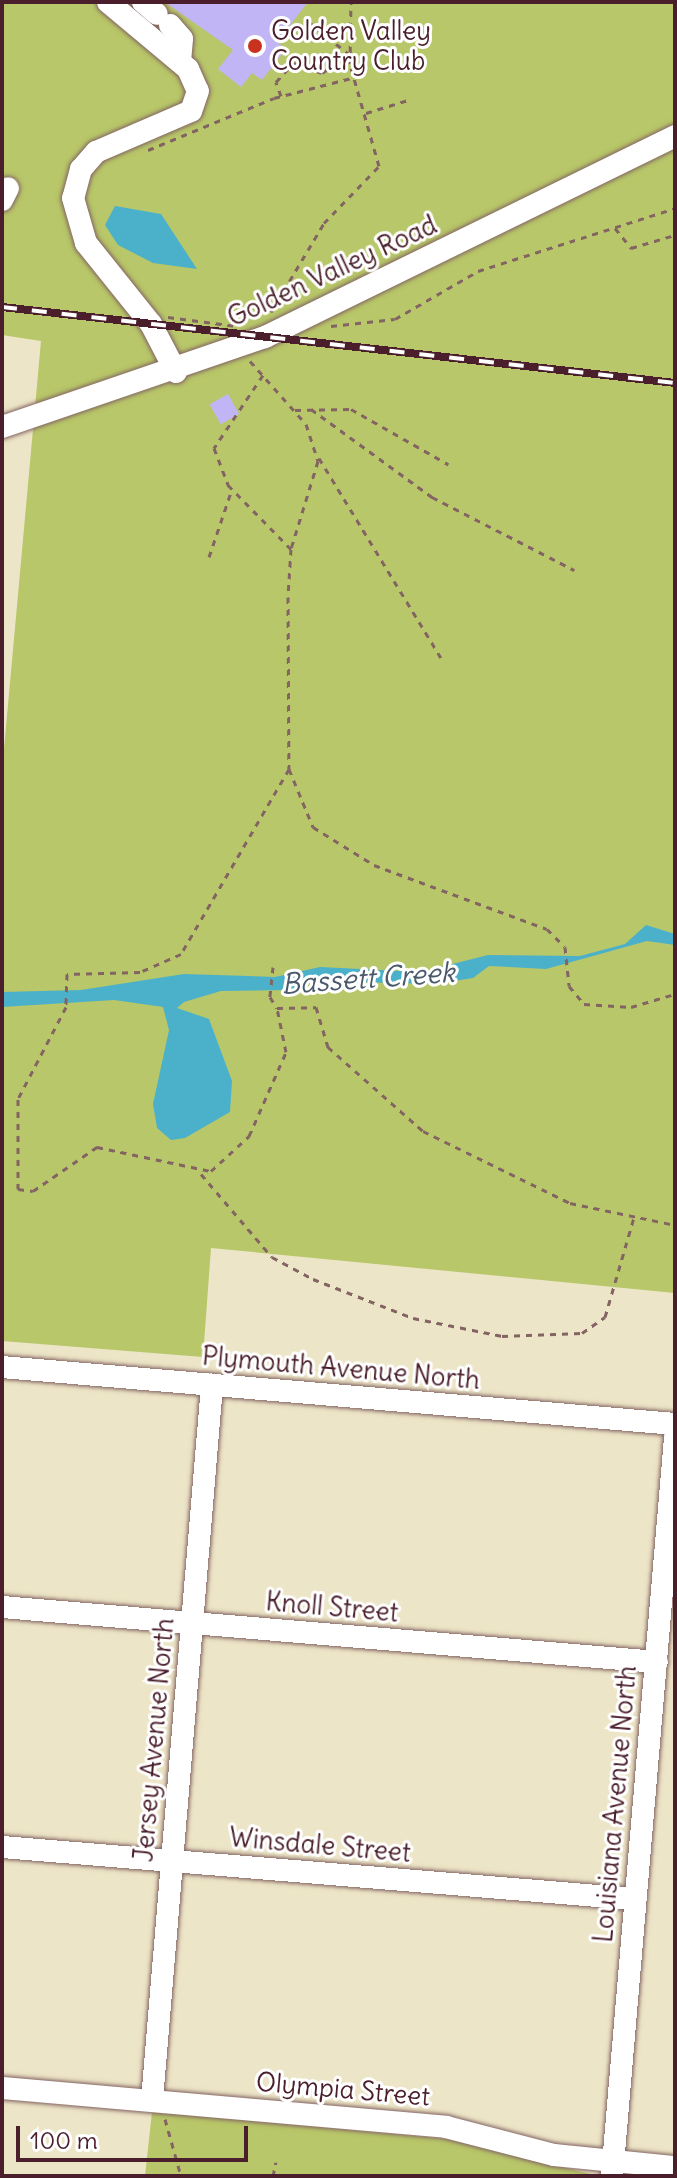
<!DOCTYPE html>
<style>
body{margin:0}
#map{position:relative;width:677px;height:2178px;overflow:hidden;background:#ede5c7;font-family:Delius,sans-serif}
div>[style]{position:absolute}
[style*='--x']{left:calc(var(--x)*1px);top:calc(var(--y)*1px);width:calc(var(--w)*1px);rotate:calc(var(--a)*1deg)}
.green>*{inset:0;background:#b8c769}
.water>*{inset:0;background:#4bb1ca}
.building>*{inset:0;background:#c1b5f5;transform-origin:0 0}
.path>*{height:3px;margin-top:-1.5px;transform-origin:0;background:repeating-linear-gradient(90deg,#836462 0 6px,transparent 0 12px)}
.roads{filter:drop-shadow(0 0 2px #836462) drop-shadow(0 0 2px #836462)}
.minor>*{height:22px;margin:-11px;padding:0 11px;transform-origin:11px;border-radius:11px;background:#fff}
.rail>*{height:8px;margin-top:-4px;transform-origin:0;background:repeating-linear-gradient(90deg,#fff 0 15px,#4a1f2b 0 30px);box-sizing:border-box;border-block:2px solid #4a1f2b}
.dots>*{width:22px;height:22px;translate:-50% -50%;box-sizing:border-box;border:4px solid #fff;border-radius:50%}
span{translate:-50% -50%;white-space:nowrap;text-align:center;line-height:1.15;-webkit-text-stroke:6px #fff;paint-order:stroke}
.poi-label{font-size:26px;color:#4a1f2b}
.left{translate:0 -50%;text-align:left}
.street-label{font-size:26px;color:#4a1f2b}
.water-label{font-size:28px;color:#4a596b;font-style:italic}
.frame{position:absolute;inset:0;border:4px solid #4a1f2b;pointer-events:none}
.scale{position:absolute;left:16px;top:2126px;width:232px;height:36px;box-sizing:border-box;border:4px solid #4a1f2b;border-top:0;padding-left:10px;font-size:24px;line-height:28px;white-space:nowrap;color:#4a1f2b;-webkit-text-stroke:6px #fff;paint-order:stroke}
</style>
<div id="map">
<div class="green">
<div style="clip-path:polygon(2px 2px,675px 2px,675px 1293px,211px 1248px,203px 1357px,2px 1341px,2px 771px,41px 341px,2px 335px)"></div>
<div style="clip-path:polygon(152px 2112px,448px 2139px,599px 2176px,145px 2176px)"></div>
</div>
<div class="water">
<div style="clip-path:polygon(115px 206px,161px 214px,197px 269px,153px 263px,118px 245px,105px 225px)"></div>
<div style="clip-path:polygon(646px 925px,675px 934px,675px 945px,647px 941px,546px 969px,489px 966px,473px 978px,435px 984px,314px 981px,295px 990px,221px 991px,184px 1002px,177px 1008px,209px 1019px,232px 1081px,230px 1112px,185px 1138px,171px 1140px,157px 1128px,153px 1104px,169px 1030px,163px 1007px,114px 1000px,2px 1007px,2px 992px,81px 990px,184px 974px,275px 977px,320px 967px,421px 972px,488px 955px,580px 956px,625px 944px)"></div>
</div>
<div class="building">
<div style="clip-path:polygon(308px 2px,277px 42px,286px 49px,262px 80px,252px 73px,241px 87px,218px 69px,233px 50px,166px 3px)"></div>
<div style="left:228px;top:394px;width:23px;height:21px;rotate:61deg"></div>
</div>
<div class="path">
<div style="--x:281;--y:96;--w:15;--a:-110"></div>
<div style="--x:276;--y:82;--w:25;--a:-48"></div>
<div style="--x:293;--y:63;--w:31;--a:19"></div>
<div style="--x:322;--y:73;--w:33;--a:-33"></div>
<div style="--x:350;--y:55;--w:58;--a:-141.3"></div>
<div style="--x:366;--y:113;--w:44;--a:-17.2"></div>
<div style="--x:148;--y:150;--w:136;--a:-22.4"></div>
<div style="--x:274;--y:98;--w:84;--a:-14.5"></div>
<div style="--x:615;--y:228;--w:26;--a:51"></div>
<div style="--x:631;--y:248;--w:46;--a:-16.5"></div>
<div style="--x:271;--y:312;--w:104;--a:-59.2"></div>
<div style="--x:324;--y:223;--w:79;--a:-46"></div>
<div style="--x:379;--y:166;--w:106;--a:-105.9"></div>
<div style="--x:350;--y:64;--w:62;--a:-89.1"></div>
<div style="--x:168;--y:317;--w:69;--a:7.5"></div>
<div style="--x:331;--y:326;--w:64;--a:-6.2"></div>
<div style="--x:395;--y:319;--w:96;--a:-30"></div>
<div style="--x:478;--y:271;--w:207;--a:-17.7"></div>
<div style="--x:250;--y:361;--w:84;--a:48.4"></div>
<div style="--x:306;--y:424;--w:39;--a:72"></div>
<div style="--x:318;--y:461;--w:92;--a:107.1"></div>
<div style="--x:291;--y:549;--w:48;--a:93.6"></div>
<div style="--x:288;--y:597;--w:172;--a:89.7"></div>
<div style="--x:289;--y:769;--w:63;--a:67.5"></div>
<div style="--x:313;--y:827;--w:72;--a:31.9"></div>
<div style="--x:374;--y:865;--w:184;--a:20.3"></div>
<div style="--x:547;--y:929;--w:25;--a:45"></div>
<div style="--x:565;--y:947;--w:39;--a:84"></div>
<div style="--x:569;--y:986;--w:23;--a:50"></div>
<div style="--x:584;--y:1004;--w:47;--a:3.7"></div>
<div style="--x:631;--y:1007;--w:46;--a:-16.5"></div>
<div style="--x:263;--y:375;--w:88;--a:123.9"></div>
<div style="--x:214;--y:448;--w:40;--a:69"></div>
<div style="--x:228;--y:485;--w:90;--a:45.5"></div>
<div style="--x:311;--y:409;--w:150;--a:36"></div>
<div style="--x:432;--y:497;--w:160;--a:27.2"></div>
<div style="--x:295;--y:410;--w:56;--a:-1"></div>
<div style="--x:351;--y:409;--w:112;--a:29.6"></div>
<div style="--x:319;--y:458;--w:234;--a:58.6"></div>
<div style="--x:209;--y:557;--w:72;--a:-71.3"></div>
<div style="--x:289;--y:769;--w:214;--a:120.3"></div>
<div style="--x:181;--y:954;--w:45;--a:156.3"></div>
<div style="--x:140;--y:972;--w:73;--a:178.4"></div>
<div style="--x:67;--y:974;--w:33;--a:92"></div>
<div style="--x:66;--y:1007;--w:104;--a:117.6"></div>
<div style="--x:18;--y:1099;--w:90;--a:90"></div>
<div style="--x:18;--y:1189;--w:15;--a:8"></div>
<div style="--x:33;--y:1191;--w:78;--a:-34.5"></div>
<div style="--x:97;--y:1147;--w:116;--a:11.9"></div>
<div style="--x:211;--y:1171;--w:52;--a:-42.6"></div>
<div style="--x:249;--y:1136;--w:92;--a:-66.2"></div>
<div style="--x:286;--y:1052;--w:45;--a:-101.6"></div>
<div style="--x:277;--y:1008;--w:39;--a:-1"></div>
<div style="--x:316;--y:1007;--w:42;--a:73.3"></div>
<div style="--x:328;--y:1047;--w:127;--a:41.5"></div>
<div style="--x:423;--y:1131;--w:164;--a:26.1"></div>
<div style="--x:570;--y:1203;--w:107;--a:11.8"></div>
<div style="--x:273;--y:967;--w:30;--a:96"></div>
<div style="--x:270;--y:997;--w:13;--a:58"></div>
<div style="--x:201;--y:1174;--w:109;--a:49.5"></div>
<div style="--x:272;--y:1257;--w:47;--a:28.2"></div>
<div style="--x:313;--y:1279;--w:107;--a:21.3"></div>
<div style="--x:413;--y:1318;--w:91;--a:11.4"></div>
<div style="--x:502;--y:1336;--w:80;--a:-2.1"></div>
<div style="--x:582;--y:1333;--w:28;--a:-35"></div>
<div style="--x:605;--y:1317;--w:104;--a:-73.8"></div>
<div style="--x:165;--y:2119;--w:59;--a:74.3"></div>
<div style="--x:273;--y:2176;--w:14;--a:-78"></div>
</div>
<div class="roads">
<div class="minor">
<div style="--x:108;--y:2;--w:104;--a:39.9"></div>
<div style="--x:188;--y:69;--w:24;--a:66"></div>
<div style="--x:198;--y:91;--w:21;--a:109"></div>
<div style="--x:191;--y:111;--w:103;--a:156.7"></div>
<div style="--x:96;--y:152;--w:23;--a:131"></div>
<div style="--x:81;--y:169;--w:30;--a:105"></div>
<div style="--x:73;--y:198;--w:47;--a:73.9"></div>
<div style="--x:86;--y:243;--w:104;--a:51.3"></div>
<div style="--x:151;--y:324;--w:54;--a:62.5"></div>
<div style="--x:143;--y:2;--w:18;--a:41"></div>
<div style="--x:170;--y:25;--w:18;--a:49"></div>
<div style="--x:182;--y:39;--w:23;--a:95"></div>
<div style="--x:2;--y:200;--w:13;--a:-63"></div>
<div style="--x:2;--y:427;--w:278;--a:-18.9"></div>
<div style="--x:265;--y:337;--w:457;--a:-26.1"></div>
<div style="--x:2;--y:1367;--w:675;--a:4.84"></div>
<div style="--x:2;--y:1607;--w:657;--a:4.8"></div>
<div style="--x:2;--y:1847;--w:634;--a:4.7"></div>
<div style="--x:2;--y:2088;--w:446;--a:5"></div>
<div style="--x:446;--y:2127;--w:112;--a:14.5"></div>
<div style="--x:554;--y:2155;--w:122;--a:5.7"></div>
<div style="--x:152;--y:2100;--w:718;--a:-85.2"></div>
<div style="--x:612;--y:2176;--w:741;--a:-85.12"></div>
</div>
</div>
<div class="rail">
<div style="--x:2;--y:307;--w:677;--a:6.44"></div>
</div>
<div class="dots">
<div style="left:255px;top:46px;background:#c8321e"></div>
</div>
<div class="poi-label">
<span class="left" style="left:271px;top:46px">Golden Valley<br>Country Club</span>
</div>
<div class="street-label">
<span style="left:332px;top:271px;rotate:-25deg">Golden Valley Road</span>
<span style="left:341px;top:1368px;rotate:5deg">Plymouth Avenue North</span>
<span style="left:332px;top:1607px;rotate:5deg">Knoll Street</span>
<span style="left:154px;top:1740px;rotate:-85deg">Jersey Avenue North</span>
<span style="left:615px;top:1804px;rotate:-85deg">Louisiana Avenue North</span>
<span style="left:320px;top:1845px;rotate:5deg">Winsdale Street</span>
<span style="left:343px;top:2089px;rotate:5deg">Olympia Street</span>
</div>
<div class="water-label">
<span style="left:368px;top:978px;rotate:-4deg">Bassett Creek</span>
</div>
<div class="frame"></div>
<div class="scale">100 m</div>
</div>
